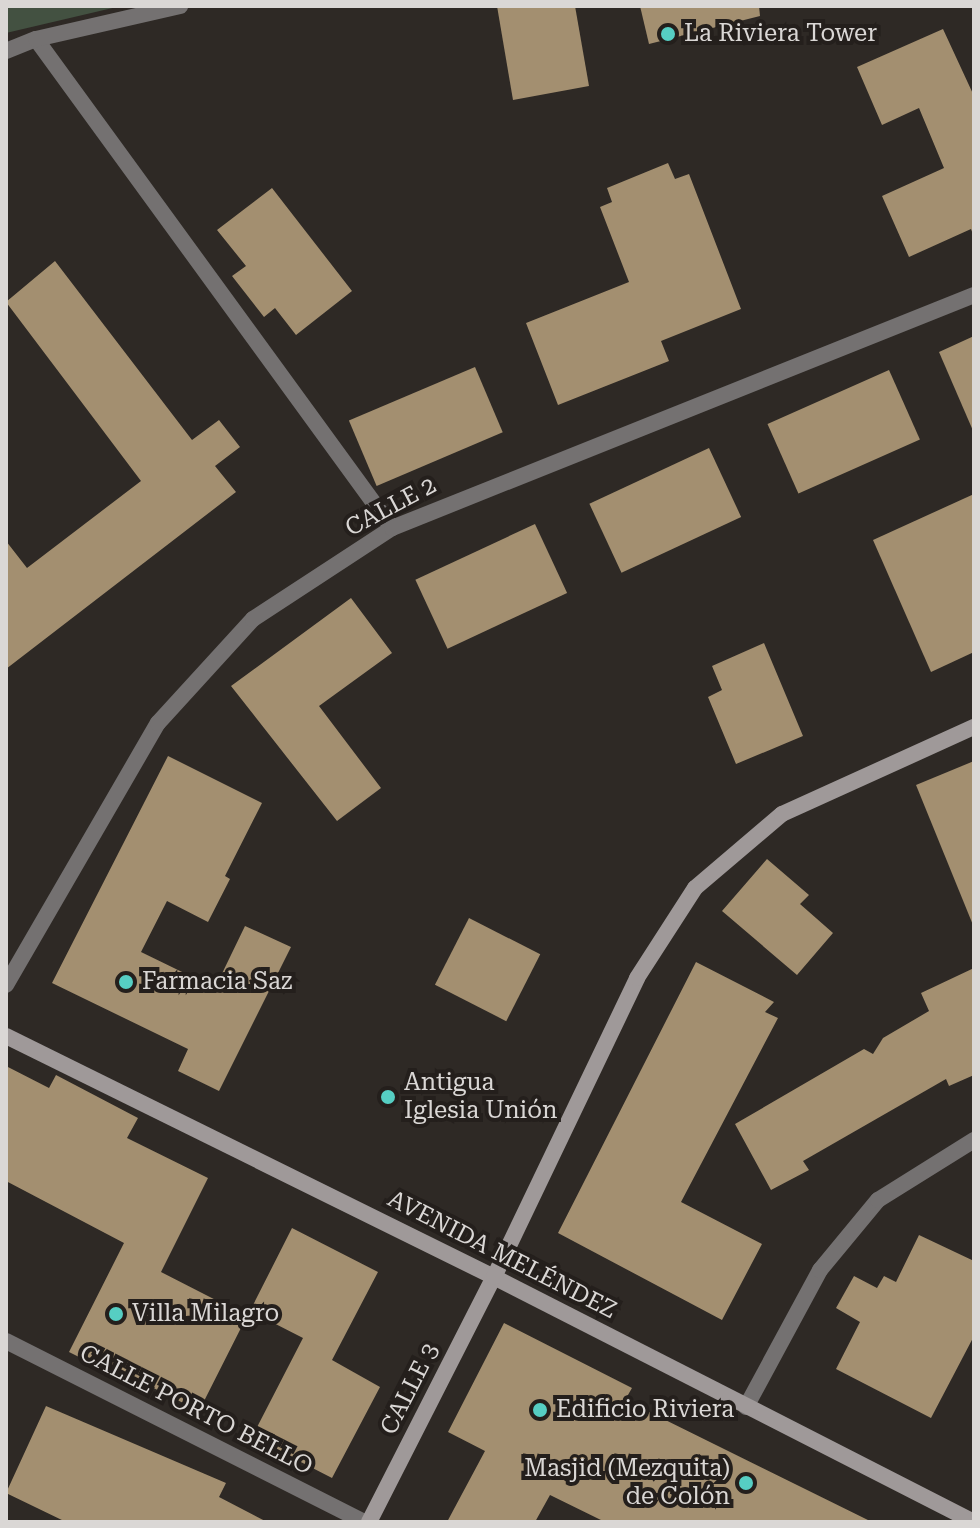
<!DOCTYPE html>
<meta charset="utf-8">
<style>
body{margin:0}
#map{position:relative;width:980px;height:1528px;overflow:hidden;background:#2e2925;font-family:"Roboto Serif",serif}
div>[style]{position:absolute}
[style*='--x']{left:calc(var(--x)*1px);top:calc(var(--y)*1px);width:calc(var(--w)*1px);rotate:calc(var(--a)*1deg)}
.green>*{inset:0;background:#435141}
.building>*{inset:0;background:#a38f70;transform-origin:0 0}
.street>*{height:16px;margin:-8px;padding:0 8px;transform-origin:8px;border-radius:8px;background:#747171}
.secondary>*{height:16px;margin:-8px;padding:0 8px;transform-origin:8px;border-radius:8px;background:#9f9999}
.dots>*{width:22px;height:22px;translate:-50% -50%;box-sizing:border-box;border:4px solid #241f1c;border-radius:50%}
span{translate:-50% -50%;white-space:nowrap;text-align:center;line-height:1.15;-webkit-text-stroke:8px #241f1c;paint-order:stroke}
.poi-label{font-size:24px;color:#dad7d5}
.left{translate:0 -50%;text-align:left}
.right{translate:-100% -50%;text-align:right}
.street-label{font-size:24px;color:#dad7d5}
.frame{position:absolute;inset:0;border:8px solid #dad7d5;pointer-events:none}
</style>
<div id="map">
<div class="green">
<div style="clip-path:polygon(6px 6px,121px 6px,6px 33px)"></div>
</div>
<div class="building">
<div style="clip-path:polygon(497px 6px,575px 6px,589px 86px,513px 100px)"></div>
<div style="clip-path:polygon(640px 6px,759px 6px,760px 16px,649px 44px)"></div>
<div style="clip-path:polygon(943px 29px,974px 96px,974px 237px,971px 229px,909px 257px,882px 196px,944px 168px,919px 108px,882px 125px,857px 67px)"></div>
<div style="clip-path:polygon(668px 163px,675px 179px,689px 174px,741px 309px,661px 341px,669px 361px,558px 405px,526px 323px,629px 282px,600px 207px,612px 202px,607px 188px)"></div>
<div style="clip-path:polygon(272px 188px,352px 291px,296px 335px,275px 308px,264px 317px,232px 276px,246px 266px,217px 230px)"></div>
<div style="clip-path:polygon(55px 261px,192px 440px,219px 420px,240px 447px,215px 466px,236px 492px,6px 669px,6px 541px,27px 568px,141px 481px,6px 302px)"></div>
<div style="clip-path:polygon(974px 336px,974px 433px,939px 352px)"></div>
<div style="left:475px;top:367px;width:71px;height:137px;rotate:67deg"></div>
<div style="left:889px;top:370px;width:76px;height:133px;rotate:66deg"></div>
<div style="left:709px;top:448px;width:76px;height:132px;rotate:65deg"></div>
<div style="clip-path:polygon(974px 494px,974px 652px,931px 672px,873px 540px)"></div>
<div style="left:535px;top:524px;width:76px;height:132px;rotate:65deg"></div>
<div style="clip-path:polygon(351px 598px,392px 653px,319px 706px,381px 788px,337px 821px,231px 686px)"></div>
<div style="clip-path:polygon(764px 643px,803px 736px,736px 764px,708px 697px,722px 690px,712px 666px)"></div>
<div style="clip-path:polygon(168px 756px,262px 803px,225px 876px,230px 879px,208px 922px,167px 901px,141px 952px,215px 988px,245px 926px,291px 947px,219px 1091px,178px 1071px,188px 1049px,52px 983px)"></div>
<div style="clip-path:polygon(974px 761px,974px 925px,973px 925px,916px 785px)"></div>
<div style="clip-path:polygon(767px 859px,809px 895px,800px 904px,833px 933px,797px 975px,722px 911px)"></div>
<div style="left:469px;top:918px;width:80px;height:75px;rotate:27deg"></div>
<div style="clip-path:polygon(696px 962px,774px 1002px,765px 1012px,778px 1018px,681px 1202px,762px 1244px,722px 1320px,558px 1233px)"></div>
<div style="clip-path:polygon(974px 968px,974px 1075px,949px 1086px,946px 1079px,803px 1161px,809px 1170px,771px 1190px,735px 1124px,864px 1049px,873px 1054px,883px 1038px,929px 1011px,921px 993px)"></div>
<div style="clip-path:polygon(6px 1066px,49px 1088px,56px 1075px,138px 1118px,127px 1138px,208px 1178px,161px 1272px,247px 1316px,199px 1411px,116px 1369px,113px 1374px,69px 1352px,124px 1243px,6px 1181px)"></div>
<div style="clip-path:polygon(292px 1228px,378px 1272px,332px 1360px,380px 1387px,332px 1478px,252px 1437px,303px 1338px,250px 1311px)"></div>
<div style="clip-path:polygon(919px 1235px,974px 1261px,974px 1336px,931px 1418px,836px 1369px,860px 1322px,836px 1308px,854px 1276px,877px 1288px,884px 1276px,896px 1282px)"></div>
<div style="clip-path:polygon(504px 1323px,632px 1388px,625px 1400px,872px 1522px,605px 1522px,550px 1495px,535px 1522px,447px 1522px,485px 1451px,448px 1432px)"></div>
<div style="clip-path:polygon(46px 1406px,226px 1483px,219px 1497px,267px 1522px,66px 1522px,6px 1493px)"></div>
</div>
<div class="street">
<div style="--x:36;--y:39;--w:605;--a:53.94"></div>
<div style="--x:6;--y:51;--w:32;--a:-22"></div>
<div style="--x:36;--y:39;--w:148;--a:-12.9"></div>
<div style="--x:6;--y:985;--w:303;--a:-59.9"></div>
<div style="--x:158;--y:723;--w:141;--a:-47.6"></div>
<div style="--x:253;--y:619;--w:166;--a:-33.2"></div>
<div style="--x:392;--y:528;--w:627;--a:-21.82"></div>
<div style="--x:6;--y:1341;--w:401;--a:26.8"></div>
<div style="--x:746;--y:1407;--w:156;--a:-61.6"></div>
<div style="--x:820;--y:1270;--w:91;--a:-50.4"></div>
<div style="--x:878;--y:1200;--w:113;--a:-32"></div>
</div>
<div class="secondary">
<div style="--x:6;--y:1036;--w:544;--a:26.28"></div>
<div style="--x:494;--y:1277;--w:539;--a:27.04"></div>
<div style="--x:369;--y:1522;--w:275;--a:-63"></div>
<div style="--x:494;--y:1277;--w:331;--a:-64.4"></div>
<div style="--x:637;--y:978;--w:107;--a:-57.2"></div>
<div style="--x:695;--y:888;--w:114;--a:-40.4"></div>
<div style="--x:782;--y:814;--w:211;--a:-24.4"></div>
</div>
<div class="dots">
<div style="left:668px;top:34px;background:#56cec3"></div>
<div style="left:126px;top:982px;background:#56cec3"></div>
<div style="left:388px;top:1097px;background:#56cec3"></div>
<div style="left:116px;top:1314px;background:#56cec3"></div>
<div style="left:540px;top:1410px;background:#56cec3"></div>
<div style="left:746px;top:1483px;background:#56cec3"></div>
</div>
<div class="poi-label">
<span class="left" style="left:684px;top:34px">La Riviera Tower</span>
<span class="left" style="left:142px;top:982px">Farmacia Saz</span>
<span class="left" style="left:404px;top:1097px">Antigua<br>Iglesia Unión</span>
<span class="left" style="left:132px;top:1314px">Villa Milagro</span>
<span class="left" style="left:556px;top:1410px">Edificio Riviera</span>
<span class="right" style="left:730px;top:1483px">Masjid (Mezquita)<br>de Colón</span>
</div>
<div class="street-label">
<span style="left:391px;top:507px;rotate:-28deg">CALLE 2</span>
<span style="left:502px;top:1255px;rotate:27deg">AVENIDA MELÉNDEZ</span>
<span style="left:410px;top:1389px;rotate:-63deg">CALLE 3</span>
<span style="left:196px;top:1410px;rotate:27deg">CALLE PORTO BELLO</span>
</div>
<div class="frame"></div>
</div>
